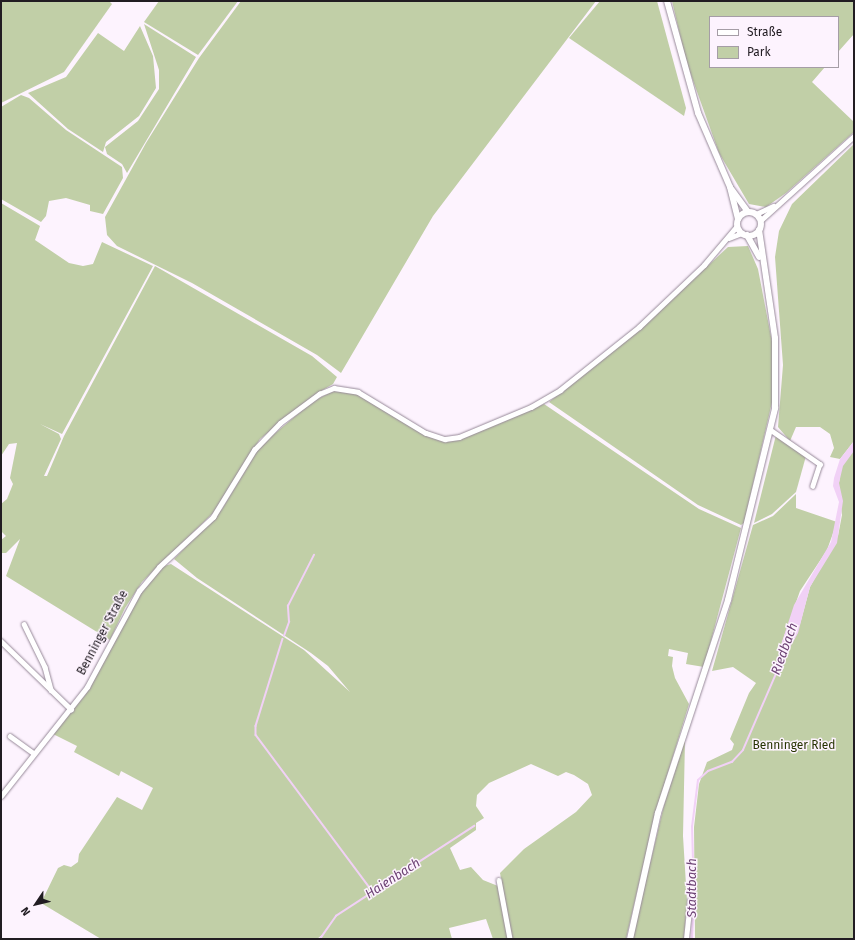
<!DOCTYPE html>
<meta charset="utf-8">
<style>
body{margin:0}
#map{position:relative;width:855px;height:940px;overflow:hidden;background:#fdf3fe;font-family:"Fira Sans",sans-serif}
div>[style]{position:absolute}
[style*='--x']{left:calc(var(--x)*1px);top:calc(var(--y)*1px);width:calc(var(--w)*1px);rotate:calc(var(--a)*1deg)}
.green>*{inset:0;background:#c1cfa7}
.water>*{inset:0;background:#f1d1f6}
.stream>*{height:1.5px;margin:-0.75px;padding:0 0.75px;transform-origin:0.75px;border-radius:0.75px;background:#f1d1f6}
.roads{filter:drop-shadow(0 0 1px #978999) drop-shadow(0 0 1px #978999)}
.minor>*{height:4.5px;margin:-2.25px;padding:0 2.25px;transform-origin:2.25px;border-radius:2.25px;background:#fff}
.secondary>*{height:6px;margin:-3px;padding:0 3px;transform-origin:3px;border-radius:3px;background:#fff}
.secondary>.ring{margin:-3px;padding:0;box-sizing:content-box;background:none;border:6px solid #fff;border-radius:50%}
span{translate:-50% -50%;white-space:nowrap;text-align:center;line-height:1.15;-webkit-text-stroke:3px #fdf3fe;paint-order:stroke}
.street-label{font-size:12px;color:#211c22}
.park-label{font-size:12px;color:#273402}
.water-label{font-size:13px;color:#6d4374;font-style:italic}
.frame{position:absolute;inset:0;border:2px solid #211c22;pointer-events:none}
.legend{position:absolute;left:709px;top:16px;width:130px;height:52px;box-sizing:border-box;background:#fdf3fe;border:1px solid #a59da6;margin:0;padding:5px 7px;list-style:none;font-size:12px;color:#211c22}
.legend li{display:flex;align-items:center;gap:8px;height:20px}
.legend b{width:20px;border:1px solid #a59da6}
.north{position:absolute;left:16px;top:884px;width:40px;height:40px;-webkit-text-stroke:3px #fdf3fe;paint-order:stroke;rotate:235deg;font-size:11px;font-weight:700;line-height:16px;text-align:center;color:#211c22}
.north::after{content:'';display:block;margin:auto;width:14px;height:18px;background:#211c22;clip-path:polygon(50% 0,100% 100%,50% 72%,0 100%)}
</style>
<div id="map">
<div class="green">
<div style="clip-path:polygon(1px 1px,109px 1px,112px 4px,64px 72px,1px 103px)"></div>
<div style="clip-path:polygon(159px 1px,238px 1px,198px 55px,144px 22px)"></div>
<div style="clip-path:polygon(241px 1px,596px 1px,433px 216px,341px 373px,317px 355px,192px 283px,117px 246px,107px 235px,105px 217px,146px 143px,199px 58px)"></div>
<div style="clip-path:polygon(600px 1px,657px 1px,686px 108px,684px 116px,569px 38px)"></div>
<div style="clip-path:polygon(672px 1px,854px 1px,854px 34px,838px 52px,838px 17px,710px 17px,710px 67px,825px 67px,812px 82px,854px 122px,854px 132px,786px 193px,766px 207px,749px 204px,719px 153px,686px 61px)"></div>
<div style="clip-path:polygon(144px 24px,196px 57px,127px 173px,122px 164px,107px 154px,105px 147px,138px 121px,159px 89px,159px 70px)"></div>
<div style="clip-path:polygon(140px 26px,153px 56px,156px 88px,139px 116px,106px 142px,103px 152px,68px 129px,28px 93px,66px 77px,98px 33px,124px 51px)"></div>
<div style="clip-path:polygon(21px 95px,29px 98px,66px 130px,122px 167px,123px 178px,103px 214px,90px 211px,90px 205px,66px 198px,49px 201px,46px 216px,41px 222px,1px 199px,1px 107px)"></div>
<div style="clip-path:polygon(854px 144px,854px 441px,840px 459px,830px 457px,834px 448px,830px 434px,820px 427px,796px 427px,790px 441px,778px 427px,783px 365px,775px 257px,779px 231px,792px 204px)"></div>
<div style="clip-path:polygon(1px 203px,40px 226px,35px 240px,69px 263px,83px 266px,93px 264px,102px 242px,153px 266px,62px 434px,40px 424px,59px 434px,61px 439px,44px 476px,47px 476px,64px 436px,155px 266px,312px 356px,337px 377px,333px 384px,316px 394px,260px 439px,213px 513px,142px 582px,125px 608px,110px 640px,6px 576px,20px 539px,6px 553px,1px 553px,1px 540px,6px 536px,1px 531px,1px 504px,7px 499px,13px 484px,10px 478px,17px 443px,9px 444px,1px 456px)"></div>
<div style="clip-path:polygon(748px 246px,758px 269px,773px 347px,773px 398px,744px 523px,741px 525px,698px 505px,549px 402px,641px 328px,728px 247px)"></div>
<div style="clip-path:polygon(335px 390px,355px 393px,423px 434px,445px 442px,462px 438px,544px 404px,699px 509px,741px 528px,704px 667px,686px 664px,688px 653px,669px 649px,668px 656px,673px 657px,672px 666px,675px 678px,689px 704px,655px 815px,626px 939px,512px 939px,500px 873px,524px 849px,576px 812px,592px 795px,588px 784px,574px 775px,566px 772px,558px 776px,531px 764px,489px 783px,477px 795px,476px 806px,484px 818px,476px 823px,476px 830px,450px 848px,460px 870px,471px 867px,483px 880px,498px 886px,508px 939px,493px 939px,486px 919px,449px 928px,452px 939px,322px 939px,322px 935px,317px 939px,101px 939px,41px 903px,58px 868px,64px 865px,71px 867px,78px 862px,79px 854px,117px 797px,142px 810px,153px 788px,121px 771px,119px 776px,74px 752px,77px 746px,53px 734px,85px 695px,139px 595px,164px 566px,171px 564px,304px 650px,350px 692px,328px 666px,311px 653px,197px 578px,174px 559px,222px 509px,260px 446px,312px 402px)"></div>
<div style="clip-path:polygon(776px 435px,806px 456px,796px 492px,772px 514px,754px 523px)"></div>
<div style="clip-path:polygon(854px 449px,854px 939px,695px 939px,694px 827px,699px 784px,707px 762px,732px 750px,734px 744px,730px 739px,749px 693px,756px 683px,733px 667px,712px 671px,753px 525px,773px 516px,796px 494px,796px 508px,837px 522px,827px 550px,800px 591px,781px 645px,779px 666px,800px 624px,810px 587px,838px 536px,842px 515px,838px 488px,840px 477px,836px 474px)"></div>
<div style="clip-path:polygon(685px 740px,683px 836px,687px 901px,684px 939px,632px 939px,664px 805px)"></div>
</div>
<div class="water">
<div style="clip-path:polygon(854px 441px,854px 451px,843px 466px,839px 483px,843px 501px,837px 543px,810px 587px,798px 633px,779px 667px,781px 645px,794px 605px,831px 542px,839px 502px,833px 486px,834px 478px,840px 459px)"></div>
</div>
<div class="stream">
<div style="--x:284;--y:636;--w:15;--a:-70"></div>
<div style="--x:289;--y:622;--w:16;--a:-94"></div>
<div style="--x:288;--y:606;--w:57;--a:-63"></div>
<div style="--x:283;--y:639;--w:91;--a:107.2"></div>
<div style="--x:256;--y:726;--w:9;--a:90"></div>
<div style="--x:256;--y:735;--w:196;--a:53.3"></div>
<div style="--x:320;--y:939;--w:28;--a:-55"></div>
<div style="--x:336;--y:916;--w:165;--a:-33.1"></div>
<div style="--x:692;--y:939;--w:42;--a:-87.3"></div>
<div style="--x:694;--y:897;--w:70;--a:-91.6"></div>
<div style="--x:692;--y:827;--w:47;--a:-82.7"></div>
<div style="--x:698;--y:780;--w:13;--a:-42"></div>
<div style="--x:708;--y:771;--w:26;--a:-21"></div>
<div style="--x:732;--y:762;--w:16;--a:-47"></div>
<div style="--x:743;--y:750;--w:90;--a:-66.6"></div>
</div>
<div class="roads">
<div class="minor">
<div style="--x:756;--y:214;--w:19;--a:-25"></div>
<div style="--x:760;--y:221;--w:127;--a:-42.1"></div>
<div style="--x:729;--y:238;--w:14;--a:-21"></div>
<div style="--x:771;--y:430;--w:60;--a:34.8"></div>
<div style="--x:820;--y:464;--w:23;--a:108"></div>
<div style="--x:24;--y:624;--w:48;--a:64"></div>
<div style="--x:45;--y:667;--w:24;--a:75"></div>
<div style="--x:1;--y:641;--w:98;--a:44.2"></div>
<div style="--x:10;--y:736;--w:29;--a:36"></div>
<div style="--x:1;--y:796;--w:139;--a:-51.7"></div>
<div style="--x:87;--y:687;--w:109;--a:-61.6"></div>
<div style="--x:139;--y:591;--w:31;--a:-50"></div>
<div style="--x:159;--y:567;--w:74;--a:-42.8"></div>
<div style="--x:213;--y:517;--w:79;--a:-58.5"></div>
<div style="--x:254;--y:450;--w:37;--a:-46"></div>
<div style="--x:280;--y:423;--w:49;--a:-36.6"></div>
<div style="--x:319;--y:394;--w:16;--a:-22"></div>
<div style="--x:334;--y:388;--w:24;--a:9"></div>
<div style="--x:358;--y:392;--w:79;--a:31.1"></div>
<div style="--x:426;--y:433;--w:20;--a:18"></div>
<div style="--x:445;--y:439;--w:14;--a:-8"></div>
<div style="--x:459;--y:437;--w:78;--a:-22.6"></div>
<div style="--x:531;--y:407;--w:34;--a:-30"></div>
<div style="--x:560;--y:390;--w:101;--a:-38.6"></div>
<div style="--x:639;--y:327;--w:90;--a:-43.6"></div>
<div style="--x:704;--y:265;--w:51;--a:-49.8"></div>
<div style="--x:499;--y:880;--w:60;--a:79.4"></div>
<div style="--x:686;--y:939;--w:39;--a:-84"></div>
</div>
<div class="secondary">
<div style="--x:667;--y:1;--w:116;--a:74.5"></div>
<div style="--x:698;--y:113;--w:81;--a:66.6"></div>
<div style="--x:730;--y:187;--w:33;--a:76"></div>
<div style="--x:732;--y:190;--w:27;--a:54"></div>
<div class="ring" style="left:737px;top:212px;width:18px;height:18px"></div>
<div style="--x:747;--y:235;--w:25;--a:61"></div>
<div style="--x:630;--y:939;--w:129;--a:-77.5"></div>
<div style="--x:658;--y:813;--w:224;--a:-71.8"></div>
<div style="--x:728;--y:600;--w:198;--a:-76.2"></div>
<div style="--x:775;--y:408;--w:70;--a:-90"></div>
<div style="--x:775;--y:338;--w:109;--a:-98.4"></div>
</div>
</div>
<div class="street-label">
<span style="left:103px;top:633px;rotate:-62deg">Benninger Straße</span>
</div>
<div class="park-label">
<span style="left:794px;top:746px">Benninger Ried</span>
</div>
<div class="water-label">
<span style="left:785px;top:649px;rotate:-70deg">Riedbach</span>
<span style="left:393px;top:879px;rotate:-33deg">Haienbach</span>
<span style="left:692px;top:888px;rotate:-90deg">Stadtbach</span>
</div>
<div class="frame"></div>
<ul class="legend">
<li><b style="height:5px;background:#fff"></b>Straße</li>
<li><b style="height:11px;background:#c1cfa7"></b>Park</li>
</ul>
<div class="north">N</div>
</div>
